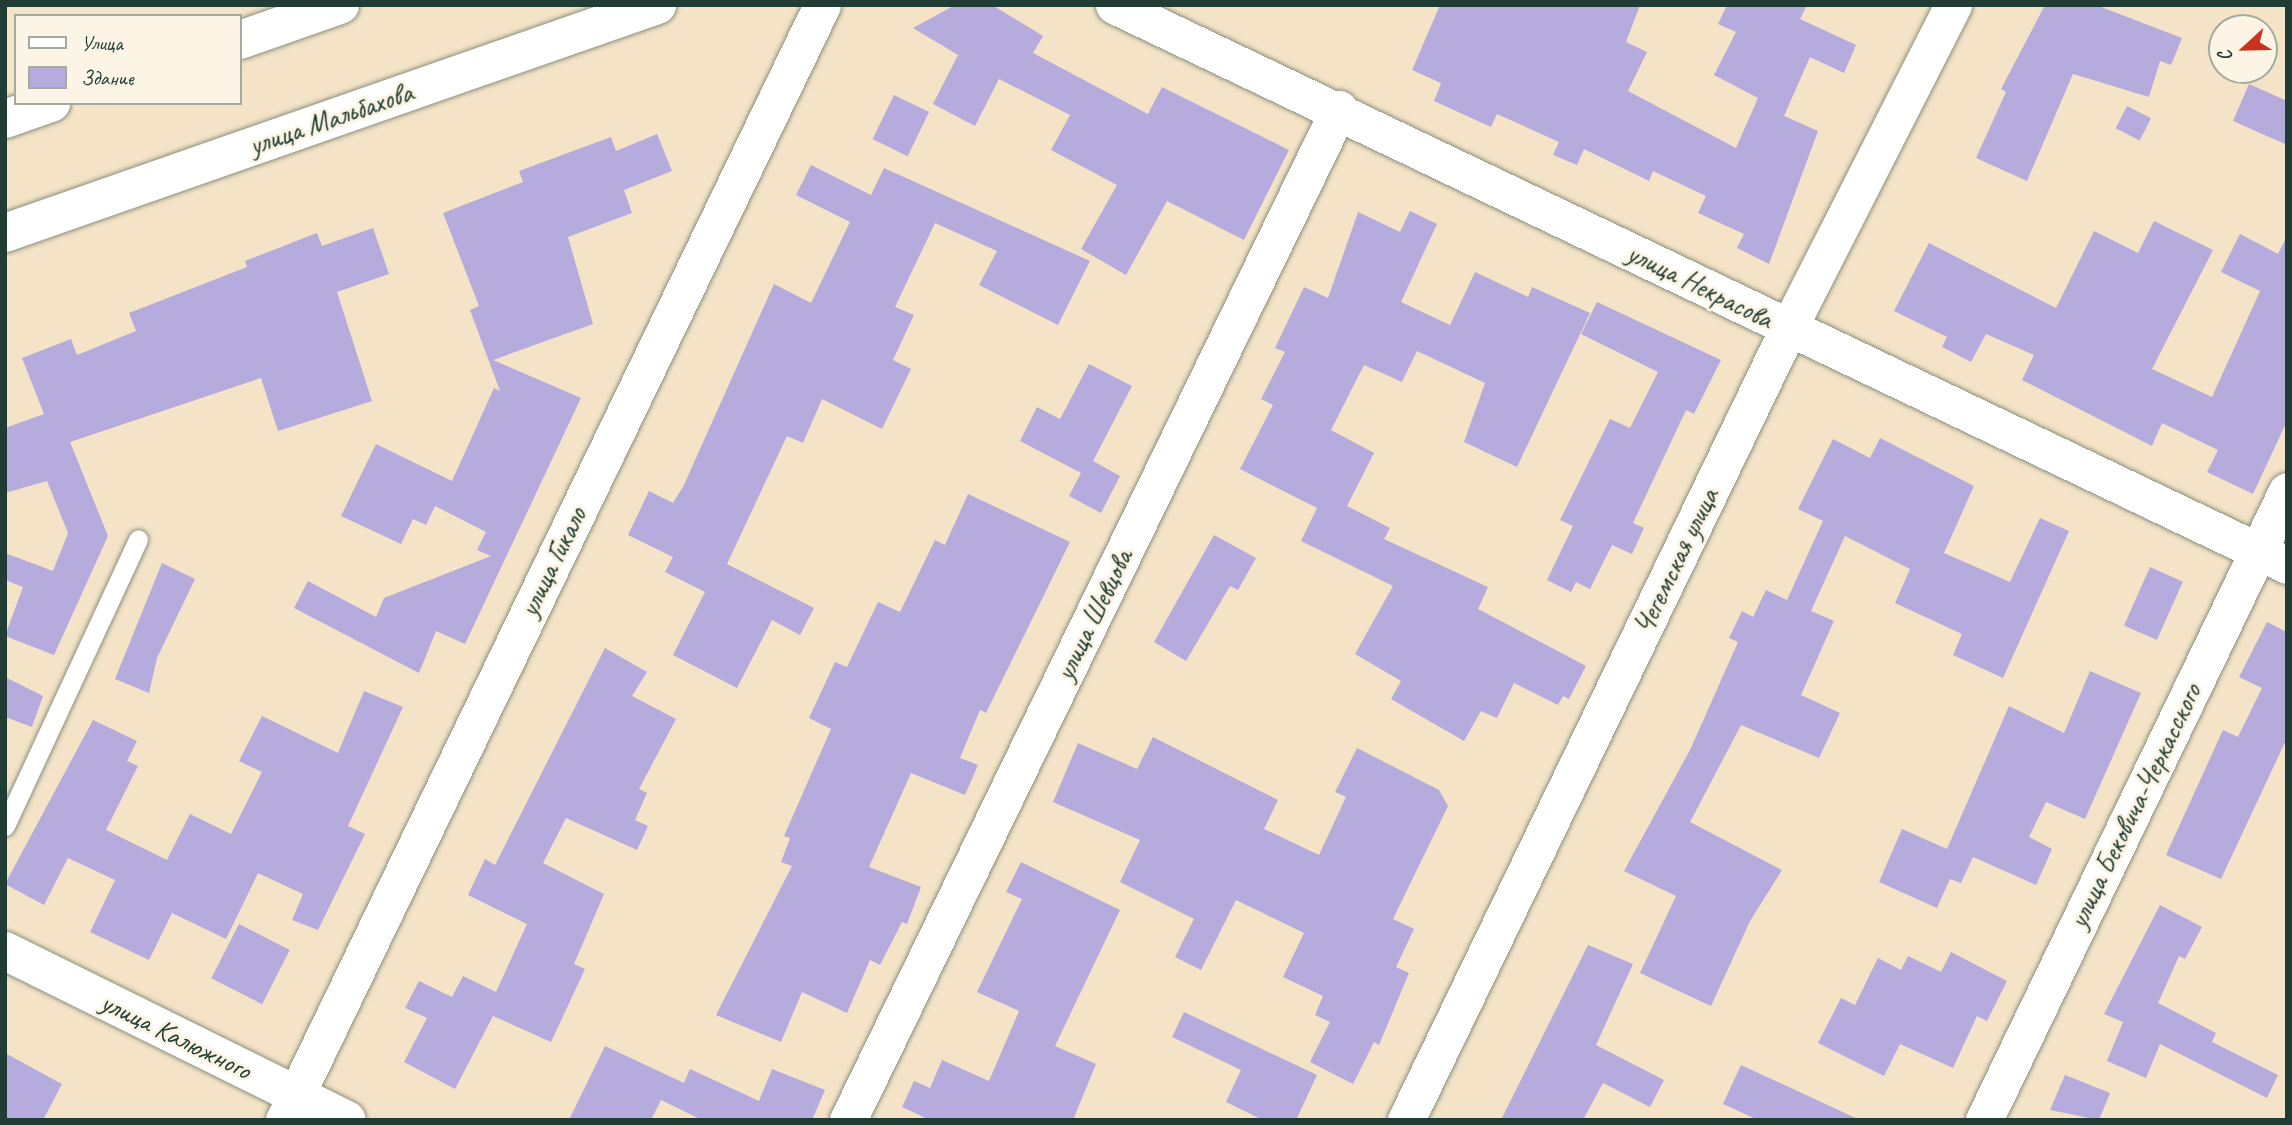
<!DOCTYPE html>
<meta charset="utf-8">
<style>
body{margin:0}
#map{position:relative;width:2292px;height:1125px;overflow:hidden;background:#f4e3c7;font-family:Caveat,sans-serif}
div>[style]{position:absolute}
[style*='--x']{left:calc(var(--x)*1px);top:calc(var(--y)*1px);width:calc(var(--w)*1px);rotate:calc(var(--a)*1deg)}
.building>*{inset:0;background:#b6abdd;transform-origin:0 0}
.roads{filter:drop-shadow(0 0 2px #8a907e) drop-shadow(0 0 2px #8a907e)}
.service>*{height:19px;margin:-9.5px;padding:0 9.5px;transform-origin:9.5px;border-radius:9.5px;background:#fff}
.minor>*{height:37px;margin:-18.5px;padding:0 18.5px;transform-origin:18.5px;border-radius:18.5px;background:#fff}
.tertiary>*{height:38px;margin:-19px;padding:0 19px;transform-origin:19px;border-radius:19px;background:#fff}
.secondary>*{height:38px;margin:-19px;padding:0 19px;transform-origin:19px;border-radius:19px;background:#fff}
span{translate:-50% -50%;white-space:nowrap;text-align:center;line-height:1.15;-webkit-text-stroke:6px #fcf5e5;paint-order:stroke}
.street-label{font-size:28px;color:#1f3d34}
.frame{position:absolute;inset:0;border:7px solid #1f3d34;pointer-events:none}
.legend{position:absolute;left:14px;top:14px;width:228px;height:91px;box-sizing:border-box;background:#fcf5e5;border:2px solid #a4ab9e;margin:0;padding:9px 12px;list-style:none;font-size:21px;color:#1f3d34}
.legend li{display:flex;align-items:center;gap:14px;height:35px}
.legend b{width:35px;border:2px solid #a4ab9e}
.north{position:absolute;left:2208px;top:14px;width:70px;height:70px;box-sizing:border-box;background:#fcf5e5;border:2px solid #a4ab9e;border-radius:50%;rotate:248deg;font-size:19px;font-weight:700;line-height:28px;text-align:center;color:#1f3d34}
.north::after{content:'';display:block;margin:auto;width:24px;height:32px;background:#c8321e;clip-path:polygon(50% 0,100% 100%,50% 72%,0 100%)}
</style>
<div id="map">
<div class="building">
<div style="clip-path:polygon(955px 5px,992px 5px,1043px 36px,1033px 53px,1148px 114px,1162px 87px,1289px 150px,1244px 240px,1167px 201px,1126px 275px,1081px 249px,1117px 185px,1051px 150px,1070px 115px,999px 79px,975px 126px,933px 104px,958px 55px,913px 28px)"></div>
<div style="clip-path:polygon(1440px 5px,1640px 5px,1626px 42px,1647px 52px,1628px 91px,1736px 148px,1758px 98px,1714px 75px,1736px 32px,1718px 24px,1727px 5px,1807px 5px,1800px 19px,1856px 45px,1844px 73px,1810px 57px,1784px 116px,1818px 131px,1769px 264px,1737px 248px,1744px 234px,1698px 213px,1706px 196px,1653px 171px,1649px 181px,1584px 149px,1577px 165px,1553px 155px,1559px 142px,1497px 114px,1491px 127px,1434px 101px,1441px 83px,1412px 70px)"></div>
<div style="clip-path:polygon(2045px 5px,2096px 5px,2182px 38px,2171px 65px,2160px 61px,2149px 97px,2073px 74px,2027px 181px,1976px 158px,2006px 92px,2001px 89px)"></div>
<div style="clip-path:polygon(2249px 84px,2287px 101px,2287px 145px,2233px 121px)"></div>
<div style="left:894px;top:95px;width:39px;height:49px;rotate:26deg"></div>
<div style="left:2127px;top:106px;width:27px;height:25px;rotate:27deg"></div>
<div style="clip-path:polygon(657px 134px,672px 171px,624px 190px,632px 213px,568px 237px,593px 324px,493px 360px,581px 398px,465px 644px,436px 631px,419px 673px,294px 608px,308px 581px,376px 617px,384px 598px,491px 556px,477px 550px,486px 532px,435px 506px,426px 525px,413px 519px,401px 544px,341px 516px,376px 444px,452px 481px,494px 388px,500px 391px,470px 310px,479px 306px,443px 213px,523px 182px,519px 171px,611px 137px,616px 151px)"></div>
<div style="clip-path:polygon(811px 165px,871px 195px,884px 168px,1090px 261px,1058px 325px,979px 285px,997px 251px,935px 223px,895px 307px,914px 315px,893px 360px,911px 369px,882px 429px,822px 399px,803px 443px,787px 436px,727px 564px,814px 608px,800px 635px,772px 620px,737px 688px,673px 655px,705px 592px,665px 572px,673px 557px,628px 535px,649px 491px,673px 503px,683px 487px,774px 284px,811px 303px,850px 222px,796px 195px)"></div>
<div style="clip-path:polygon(1410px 211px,1437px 224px,1401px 302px,1450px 325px,1475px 272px,1528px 297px,1532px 287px,1590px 313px,1517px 467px,1464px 442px,1485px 383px,1417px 351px,1402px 382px,1364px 365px,1331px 430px,1374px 453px,1347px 506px,1390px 528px,1384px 539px,1488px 587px,1478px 609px,1586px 666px,1569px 699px,1563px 696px,1558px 705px,1514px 683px,1497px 718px,1481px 711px,1464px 741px,1391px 699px,1401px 681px,1355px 654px,1393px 586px,1301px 541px,1317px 508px,1240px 469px,1273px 405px,1261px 399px,1285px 352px,1275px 348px,1304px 287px,1328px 298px,1358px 212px,1400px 232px)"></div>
<div style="clip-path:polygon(2154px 221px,2213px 250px,2152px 369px,2212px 397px,2260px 291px,2221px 272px,2240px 234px,2278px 254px,2287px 236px,2287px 421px,2253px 494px,2207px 472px,2218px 450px,2162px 423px,2152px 446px,2022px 380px,2034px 355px,1986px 334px,1971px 362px,1942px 347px,1947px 337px,1894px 311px,1929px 243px,2056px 308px,2094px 231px,2138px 253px)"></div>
<div style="clip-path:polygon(373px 228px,389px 274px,337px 292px,372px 401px,278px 431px,261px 378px,70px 442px,108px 536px,54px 655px,5px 636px,23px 587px,5px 580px,5px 553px,53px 571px,68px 533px,47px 481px,5px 493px,5px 428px,44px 414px,22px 358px,71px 339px,77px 355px,136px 331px,129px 313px,247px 267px,245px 261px,317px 233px,322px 246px)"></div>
<div style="clip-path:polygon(1597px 302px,1721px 360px,1694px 414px,1686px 410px,1633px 523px,1644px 528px,1632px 554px,1612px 545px,1590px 589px,1576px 582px,1571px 592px,1547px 580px,1573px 526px,1560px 520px,1610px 419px,1630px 428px,1658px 372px,1581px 334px)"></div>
<div style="clip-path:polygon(1089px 364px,1132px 386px,1093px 461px,1120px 476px,1101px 513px,1069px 496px,1081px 473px,1020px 441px,1037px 407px,1060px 419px)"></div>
<div style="clip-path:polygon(1880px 438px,1974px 486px,1944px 553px,2010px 582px,2040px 518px,2069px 531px,2003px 678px,1953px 655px,1962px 634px,1895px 603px,1910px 569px,1845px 536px,1811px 611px,1834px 621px,1801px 695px,1840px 713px,1819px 758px,1741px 725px,1690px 822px,1782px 870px,1750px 921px,1711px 1006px,1640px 973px,1676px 896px,1624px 871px,1690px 750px,1738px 642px,1729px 638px,1742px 611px,1753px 617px,1766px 590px,1787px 600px,1823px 521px,1798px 509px,1833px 439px,1870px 458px)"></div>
<div style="clip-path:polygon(968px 494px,1070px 542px,986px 713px,980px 710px,960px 758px,978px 765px,965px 795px,911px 773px,869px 867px,921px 887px,907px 924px,902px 922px,880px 965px,870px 960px,847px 1013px,802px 992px,781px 1042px,716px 1015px,792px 866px,781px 862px,790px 838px,784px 836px,831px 729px,809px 718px,835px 662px,847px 667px,878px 602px,900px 612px,935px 540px,945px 545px)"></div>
<div style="clip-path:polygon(1214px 535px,1256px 558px,1238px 590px,1230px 586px,1186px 661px,1154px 642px)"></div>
<div style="clip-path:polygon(162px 563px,195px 579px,157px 658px,149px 693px,115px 679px)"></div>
<div style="left:2150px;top:567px;width:36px;height:64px;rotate:24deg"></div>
<div style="clip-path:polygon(2267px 622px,2287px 632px,2287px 738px,2221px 879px,2166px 855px,2223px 730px,2238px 737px,2262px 688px,2239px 677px)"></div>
<div style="clip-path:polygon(605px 648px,647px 672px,632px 696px,676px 719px,639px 789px,647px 793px,635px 820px,648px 826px,637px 850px,566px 818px,543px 863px,604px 894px,574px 964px,585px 969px,551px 1042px,493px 1016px,455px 1089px,404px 1062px,427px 1018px,405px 1008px,419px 981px,452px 997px,463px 976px,496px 992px,527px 924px,468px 895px,485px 859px,495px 865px)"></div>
<div style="clip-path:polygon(2090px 671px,2141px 693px,2085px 819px,2046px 802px,2029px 837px,2052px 849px,2036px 885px,1973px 857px,1961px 883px,1950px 879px,1937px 908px,1879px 882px,1902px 829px,1947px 849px,2009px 706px,2064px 733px)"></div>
<div style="clip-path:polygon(5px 677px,43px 696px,32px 727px,5px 717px)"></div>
<div style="clip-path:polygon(364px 691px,403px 707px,348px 826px,365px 834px,318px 930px,292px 920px,303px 894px,258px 873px,226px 939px,172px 913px,149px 960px,90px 932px,115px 880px,68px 858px,44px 905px,5px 884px,93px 720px,137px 741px,127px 761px,138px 766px,106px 830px,167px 860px,190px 814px,231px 834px,262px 772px,239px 761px,262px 716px,338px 753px)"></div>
<div style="clip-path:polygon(1153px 737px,1278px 800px,1264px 829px,1319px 855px,1346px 797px,1335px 792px,1357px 748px,1439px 790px,1448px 806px,1393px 919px,1414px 929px,1396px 967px,1409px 973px,1379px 1045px,1374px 1042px,1353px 1084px,1310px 1062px,1330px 1022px,1315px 1015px,1323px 996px,1283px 977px,1304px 933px,1236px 900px,1201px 970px,1175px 957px,1194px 919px,1120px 882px,1140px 840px,1053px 802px,1078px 743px,1137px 769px)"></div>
<div style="clip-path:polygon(1021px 862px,1120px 910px,1055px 1046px,1096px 1064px,1073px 1120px,930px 1120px,902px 1107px,914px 1081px,930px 1088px,942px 1060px,989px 1081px,1019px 1011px,977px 992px,1022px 899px,1006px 892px)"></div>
<div style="clip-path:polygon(2160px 905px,2202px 927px,2185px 959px,2179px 956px,2158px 1003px,2216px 1033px,2212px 1042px,2278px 1075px,2267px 1098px,2160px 1044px,2146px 1078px,2107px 1061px,2123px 1022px,2104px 1014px)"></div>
<div style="left:239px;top:924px;width:57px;height:61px;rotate:27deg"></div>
<div style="clip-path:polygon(1588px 945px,1633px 964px,1596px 1045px,1664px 1080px,1650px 1107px,1603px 1083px,1583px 1120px,1501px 1120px)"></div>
<div style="clip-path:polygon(1951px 952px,2007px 981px,1987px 1021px,1977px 1016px,1953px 1068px,1900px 1044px,1884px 1076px,1818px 1043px,1841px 998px,1855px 1005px,1878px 958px,1901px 970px,1908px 956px,1941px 972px)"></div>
<div style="clip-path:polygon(1184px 1012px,1317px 1075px,1296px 1120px,1263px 1120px,1226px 1102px,1241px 1070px,1172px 1037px)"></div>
<div style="clip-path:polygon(605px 1046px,684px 1083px,690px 1069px,759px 1101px,772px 1069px,825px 1090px,812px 1120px,702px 1120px,661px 1100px,651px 1120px,569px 1120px)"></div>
<div style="clip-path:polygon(5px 1053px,62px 1084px,43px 1120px,5px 1120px)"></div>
<div style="clip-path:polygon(1741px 1065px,1860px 1120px,1758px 1120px,1723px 1104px)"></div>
<div style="clip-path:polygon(2065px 1075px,2110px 1093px,2099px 1120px,2050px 1110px)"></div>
</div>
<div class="roads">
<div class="service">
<div style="--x:5;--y:826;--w:316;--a:-65.1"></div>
</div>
<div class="minor">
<div style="--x:1114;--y:5;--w:1300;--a:25.52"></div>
<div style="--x:284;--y:1120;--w:1238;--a:-64.24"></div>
<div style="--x:848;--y:1120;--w:1124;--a:-64.1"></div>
<div style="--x:1406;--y:1120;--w:878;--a:-64.22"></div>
<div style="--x:1788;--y:329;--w:364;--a:-63"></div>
<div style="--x:1984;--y:1120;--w:698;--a:-64.28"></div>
</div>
<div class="tertiary">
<div style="--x:5;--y:951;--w:381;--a:26.3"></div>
</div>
<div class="secondary">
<div style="--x:240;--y:40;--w:106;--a:-19.3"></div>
<div style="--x:5;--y:119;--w:49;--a:-19.2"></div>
<div style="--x:5;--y:233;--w:691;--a:-19.27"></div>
</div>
</div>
<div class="street-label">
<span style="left:331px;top:119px;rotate:-19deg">улица Мальбахова</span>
<span style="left:1700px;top:286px;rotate:26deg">улица Некрасова</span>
<span style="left:1676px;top:561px;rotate:-64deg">Чегемская улица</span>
<span style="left:553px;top:562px;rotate:-64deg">улица Гикало</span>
<span style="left:1094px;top:615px;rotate:-64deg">улица Шевцова</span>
<span style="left:2135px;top:806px;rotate:-64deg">улица Бековича-Черкасского</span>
<span style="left:176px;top:1036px;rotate:26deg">улица Калюжного</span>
</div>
<div class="frame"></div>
<ul class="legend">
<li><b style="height:9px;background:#fff"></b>Улица</li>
<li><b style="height:19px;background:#b6abdd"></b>Здание</li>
</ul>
<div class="north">С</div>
</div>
